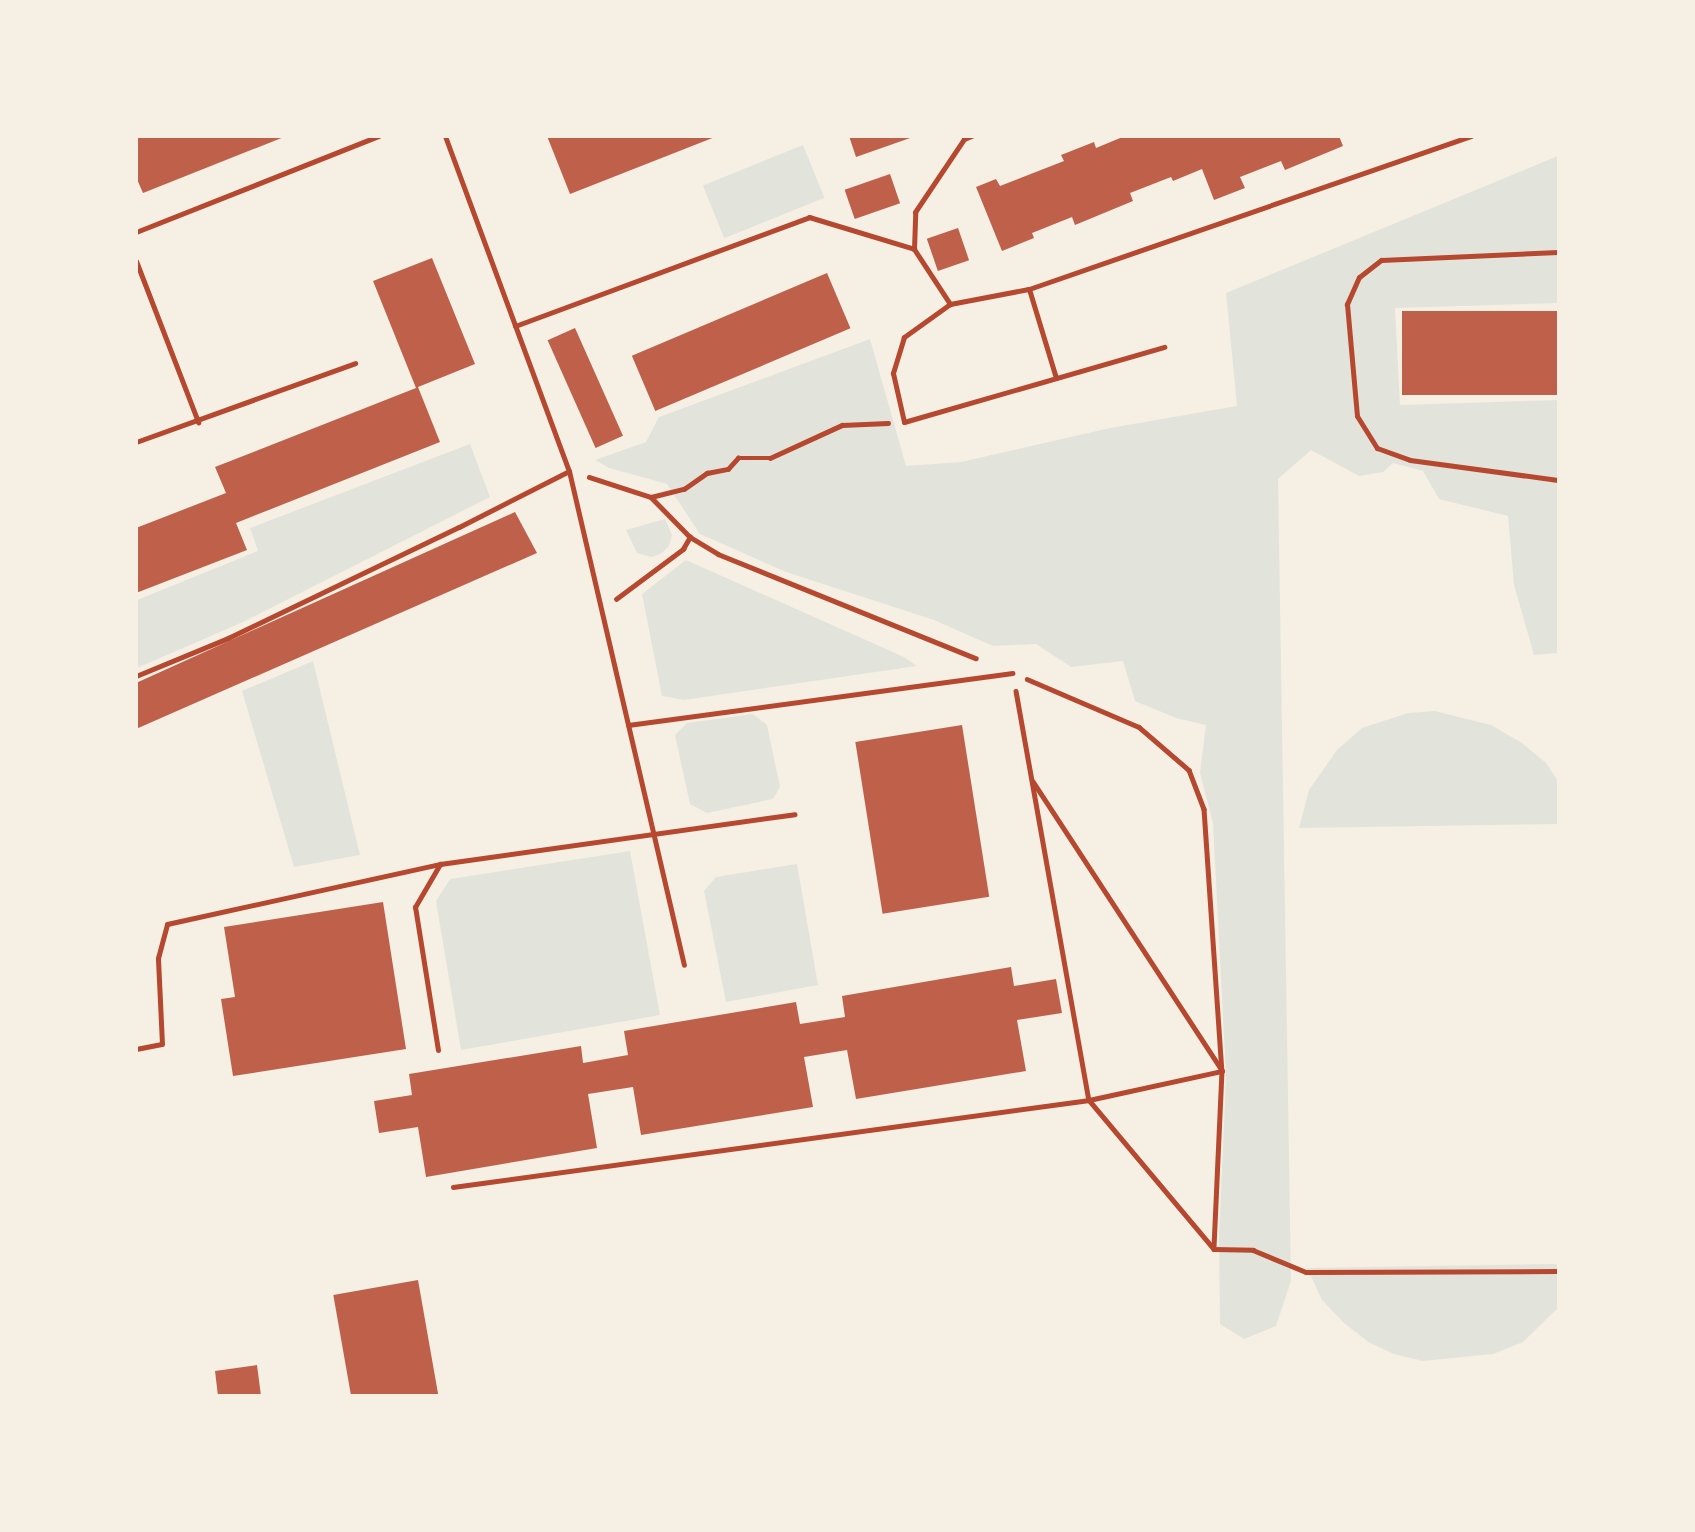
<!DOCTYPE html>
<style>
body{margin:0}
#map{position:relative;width:1695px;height:1532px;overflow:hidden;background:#f6efe4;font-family:Montserrat,sans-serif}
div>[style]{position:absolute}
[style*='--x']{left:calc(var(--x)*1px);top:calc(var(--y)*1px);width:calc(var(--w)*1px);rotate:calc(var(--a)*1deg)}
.green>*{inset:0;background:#e2e4dc;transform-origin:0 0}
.building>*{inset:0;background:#bf614a;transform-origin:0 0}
.path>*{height:4.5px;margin:-2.25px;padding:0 2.25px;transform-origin:2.25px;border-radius:2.25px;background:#b5482f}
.service>*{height:5px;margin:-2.5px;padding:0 2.5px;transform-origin:2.5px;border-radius:2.5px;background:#b5482f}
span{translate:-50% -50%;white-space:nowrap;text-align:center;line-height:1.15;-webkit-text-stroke:5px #f6efe4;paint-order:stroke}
.frame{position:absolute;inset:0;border:138px solid #f6efe4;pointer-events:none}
</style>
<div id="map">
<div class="green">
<div style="left:803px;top:145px;width:57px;height:108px;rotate:68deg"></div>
<div style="clip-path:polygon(1558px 156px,1558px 303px,1395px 308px,1400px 405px,1558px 400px,1558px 653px,1534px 655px,1514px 585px,1508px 516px,1439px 499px,1423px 471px,1393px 463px,1383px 472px,1359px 476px,1311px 450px,1278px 479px,1291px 1281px,1276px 1326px,1244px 1339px,1220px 1324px,1219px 1240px,1226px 1076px,1213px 823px,1200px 773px,1206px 725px,1176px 718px,1135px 701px,1123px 661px,1071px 667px,1036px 644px,993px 646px,934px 620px,786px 572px,700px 534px,667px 484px,609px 468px,595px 460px,646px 442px,659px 417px,870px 339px,906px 466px,961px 462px,1110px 428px,1237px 406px,1226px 293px)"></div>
<div style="clip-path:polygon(470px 444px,490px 497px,243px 622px,137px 668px,137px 600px,258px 551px,250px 528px)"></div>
<div style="clip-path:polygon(665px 519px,672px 535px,669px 546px,662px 553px,652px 557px,637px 553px,626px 530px)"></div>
<div style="clip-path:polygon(686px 560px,904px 657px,917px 666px,684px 700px,662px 696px,642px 594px)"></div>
<div style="clip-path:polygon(313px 661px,360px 855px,294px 867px,242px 691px)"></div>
<div style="clip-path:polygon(1435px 711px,1491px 725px,1522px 743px,1546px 763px,1558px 781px,1558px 824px,1299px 828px,1309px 790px,1337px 750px,1362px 728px,1408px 713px)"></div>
<div style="clip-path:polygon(753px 714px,767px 725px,780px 787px,773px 799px,707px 813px,690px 804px,675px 735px,687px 723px)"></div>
<div style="clip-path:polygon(630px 851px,660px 1015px,461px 1050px,436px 901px,450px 879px)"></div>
<div style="clip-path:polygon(797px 864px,818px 985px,726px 1002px,704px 891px,716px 877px)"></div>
<div style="clip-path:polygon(1558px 1264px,1558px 1308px,1523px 1342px,1493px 1354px,1423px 1361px,1394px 1354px,1370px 1343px,1344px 1323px,1322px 1300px,1307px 1268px)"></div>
</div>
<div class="building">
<div style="clip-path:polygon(136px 136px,284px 136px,284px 137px,143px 193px,136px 177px)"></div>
<div style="clip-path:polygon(547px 136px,715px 136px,715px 137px,570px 194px)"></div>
<div style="clip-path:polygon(849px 136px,913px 136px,913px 137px,856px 157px)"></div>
<div style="clip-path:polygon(1125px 136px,1339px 136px,1343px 146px,1285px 170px,1281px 161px,1240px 177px,1245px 188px,1214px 200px,1202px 169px,1173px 181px,1171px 177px,1130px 193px,1133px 201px,1075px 225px,1072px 217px,1032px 233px,1034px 238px,1002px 251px,976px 187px,996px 179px,1000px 186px,1064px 161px,1061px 155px,1094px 142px,1096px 148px)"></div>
<div style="left:890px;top:174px;width:31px;height:48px;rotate:71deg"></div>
<div style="left:958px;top:228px;width:34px;height:33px;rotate:71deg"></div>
<div style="clip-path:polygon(432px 258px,475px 364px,418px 387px,440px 442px,236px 523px,247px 550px,136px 593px,136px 528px,226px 493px,215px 467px,416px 388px,373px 281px)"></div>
<div style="left:827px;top:273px;width:60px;height:212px;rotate:67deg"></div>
<div style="left:1558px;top:311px;width:84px;height:156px;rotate:90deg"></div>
<div style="left:575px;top:328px;width:118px;height:30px;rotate:66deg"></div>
<div style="clip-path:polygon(515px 512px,537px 553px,136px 729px,136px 683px)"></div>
<div style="left:962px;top:725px;width:174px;height:108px;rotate:81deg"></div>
<div style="clip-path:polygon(383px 902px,406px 1049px,233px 1076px,221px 999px,235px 997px,224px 927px)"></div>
<div style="clip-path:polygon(1011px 967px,1014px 986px,1056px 979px,1062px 1013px,1017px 1020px,1026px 1071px,856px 1099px,847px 1050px,804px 1057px,813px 1107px,641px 1135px,633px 1087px,588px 1094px,597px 1148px,426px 1177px,418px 1127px,379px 1133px,374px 1101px,412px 1095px,409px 1074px,581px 1046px,583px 1063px,628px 1055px,624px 1031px,796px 1002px,800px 1024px,845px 1017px,842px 996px)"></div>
<div style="left:418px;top:1280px;width:118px;height:86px;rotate:80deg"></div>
<div style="clip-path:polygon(257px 1365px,261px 1396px,218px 1396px,215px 1371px)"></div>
</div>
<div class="path">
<div style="--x:589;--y:477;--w:65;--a:17.9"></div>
<div style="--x:651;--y:497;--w:56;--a:45.7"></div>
<div style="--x:690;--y:537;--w:33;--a:31"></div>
<div style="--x:718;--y:554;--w:278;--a:22"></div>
<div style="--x:651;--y:497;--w:34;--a:-14"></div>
<div style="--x:684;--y:489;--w:28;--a:-35"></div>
<div style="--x:707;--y:473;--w:21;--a:-11"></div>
<div style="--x:728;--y:469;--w:15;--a:-48"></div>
<div style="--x:738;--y:458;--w:32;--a:0"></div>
<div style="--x:770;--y:458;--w:79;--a:-24.6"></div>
<div style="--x:842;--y:425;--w:46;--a:-2.5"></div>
<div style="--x:616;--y:599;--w:84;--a:-36.7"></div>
<div style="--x:683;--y:549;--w:14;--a:-60"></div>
<div style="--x:1027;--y:679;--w:122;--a:23.2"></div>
<div style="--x:1139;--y:727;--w:66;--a:40.7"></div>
<div style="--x:1189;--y:770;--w:42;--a:69"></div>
<div style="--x:1204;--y:809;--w:263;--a:86.1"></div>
<div style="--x:1222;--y:1071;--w:178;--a:92.6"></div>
<div style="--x:1214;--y:1249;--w:39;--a:1"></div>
<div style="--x:1253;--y:1250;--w:57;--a:22.5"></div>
<div style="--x:1306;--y:1272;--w:252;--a:-0.2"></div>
<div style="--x:1016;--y:691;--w:415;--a:79.9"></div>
<div style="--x:1089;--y:1100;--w:194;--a:50"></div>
<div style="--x:453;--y:1187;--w:642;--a:-7.79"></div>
<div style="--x:1089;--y:1100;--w:136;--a:-12.3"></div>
<div style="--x:1222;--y:1071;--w:345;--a:-123.2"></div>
</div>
<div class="service">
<div style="--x:445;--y:136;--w:357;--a:69.7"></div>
<div style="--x:569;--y:471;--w:507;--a:76.9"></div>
<div style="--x:136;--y:232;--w:261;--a:-21.6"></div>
<div style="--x:914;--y:249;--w:37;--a:-88"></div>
<div style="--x:915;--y:212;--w:88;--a:-56.1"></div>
<div style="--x:964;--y:139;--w:8;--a:-23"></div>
<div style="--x:1558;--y:252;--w:177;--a:177.4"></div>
<div style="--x:1381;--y:260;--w:28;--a:142"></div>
<div style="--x:1359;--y:277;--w:30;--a:114"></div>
<div style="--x:1347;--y:304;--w:112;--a:84.9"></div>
<div style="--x:1357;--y:416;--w:38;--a:58"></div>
<div style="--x:1377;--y:448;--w:35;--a:20"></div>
<div style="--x:1410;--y:460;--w:149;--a:7.7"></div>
<div style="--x:136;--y:261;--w:173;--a:68.9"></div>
<div style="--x:1029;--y:289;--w:93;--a:73.1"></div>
<div style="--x:950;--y:304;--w:57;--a:144.3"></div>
<div style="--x:904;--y:337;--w:38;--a:107"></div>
<div style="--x:893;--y:373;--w:50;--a:77.3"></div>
<div style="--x:904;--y:422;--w:271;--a:-16.1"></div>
<div style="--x:515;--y:326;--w:314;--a:-20.3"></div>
<div style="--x:809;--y:217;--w:110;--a:16.9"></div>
<div style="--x:914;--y:249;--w:66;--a:56.8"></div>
<div style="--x:950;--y:304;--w:80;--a:-10.8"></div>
<div style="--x:1029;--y:289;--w:468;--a:-19.1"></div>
<div style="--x:136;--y:442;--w:233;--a:-19.8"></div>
<div style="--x:136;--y:676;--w:100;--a:-22.4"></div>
<div style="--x:228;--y:638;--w:256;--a:-25.7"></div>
<div style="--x:459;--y:527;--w:123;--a:-27"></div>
<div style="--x:628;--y:725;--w:388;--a:-7.7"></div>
<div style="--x:136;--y:1049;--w:26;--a:-11"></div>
<div style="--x:162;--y:1044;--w:86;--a:-92.7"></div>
<div style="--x:158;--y:958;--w:35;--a:-75"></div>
<div style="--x:167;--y:924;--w:280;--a:-12.4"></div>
<div style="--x:438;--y:1050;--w:145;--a:-99.1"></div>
<div style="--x:415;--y:907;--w:50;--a:-59.8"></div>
<div style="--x:440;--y:864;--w:358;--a:-8"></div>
</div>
<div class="frame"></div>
</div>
